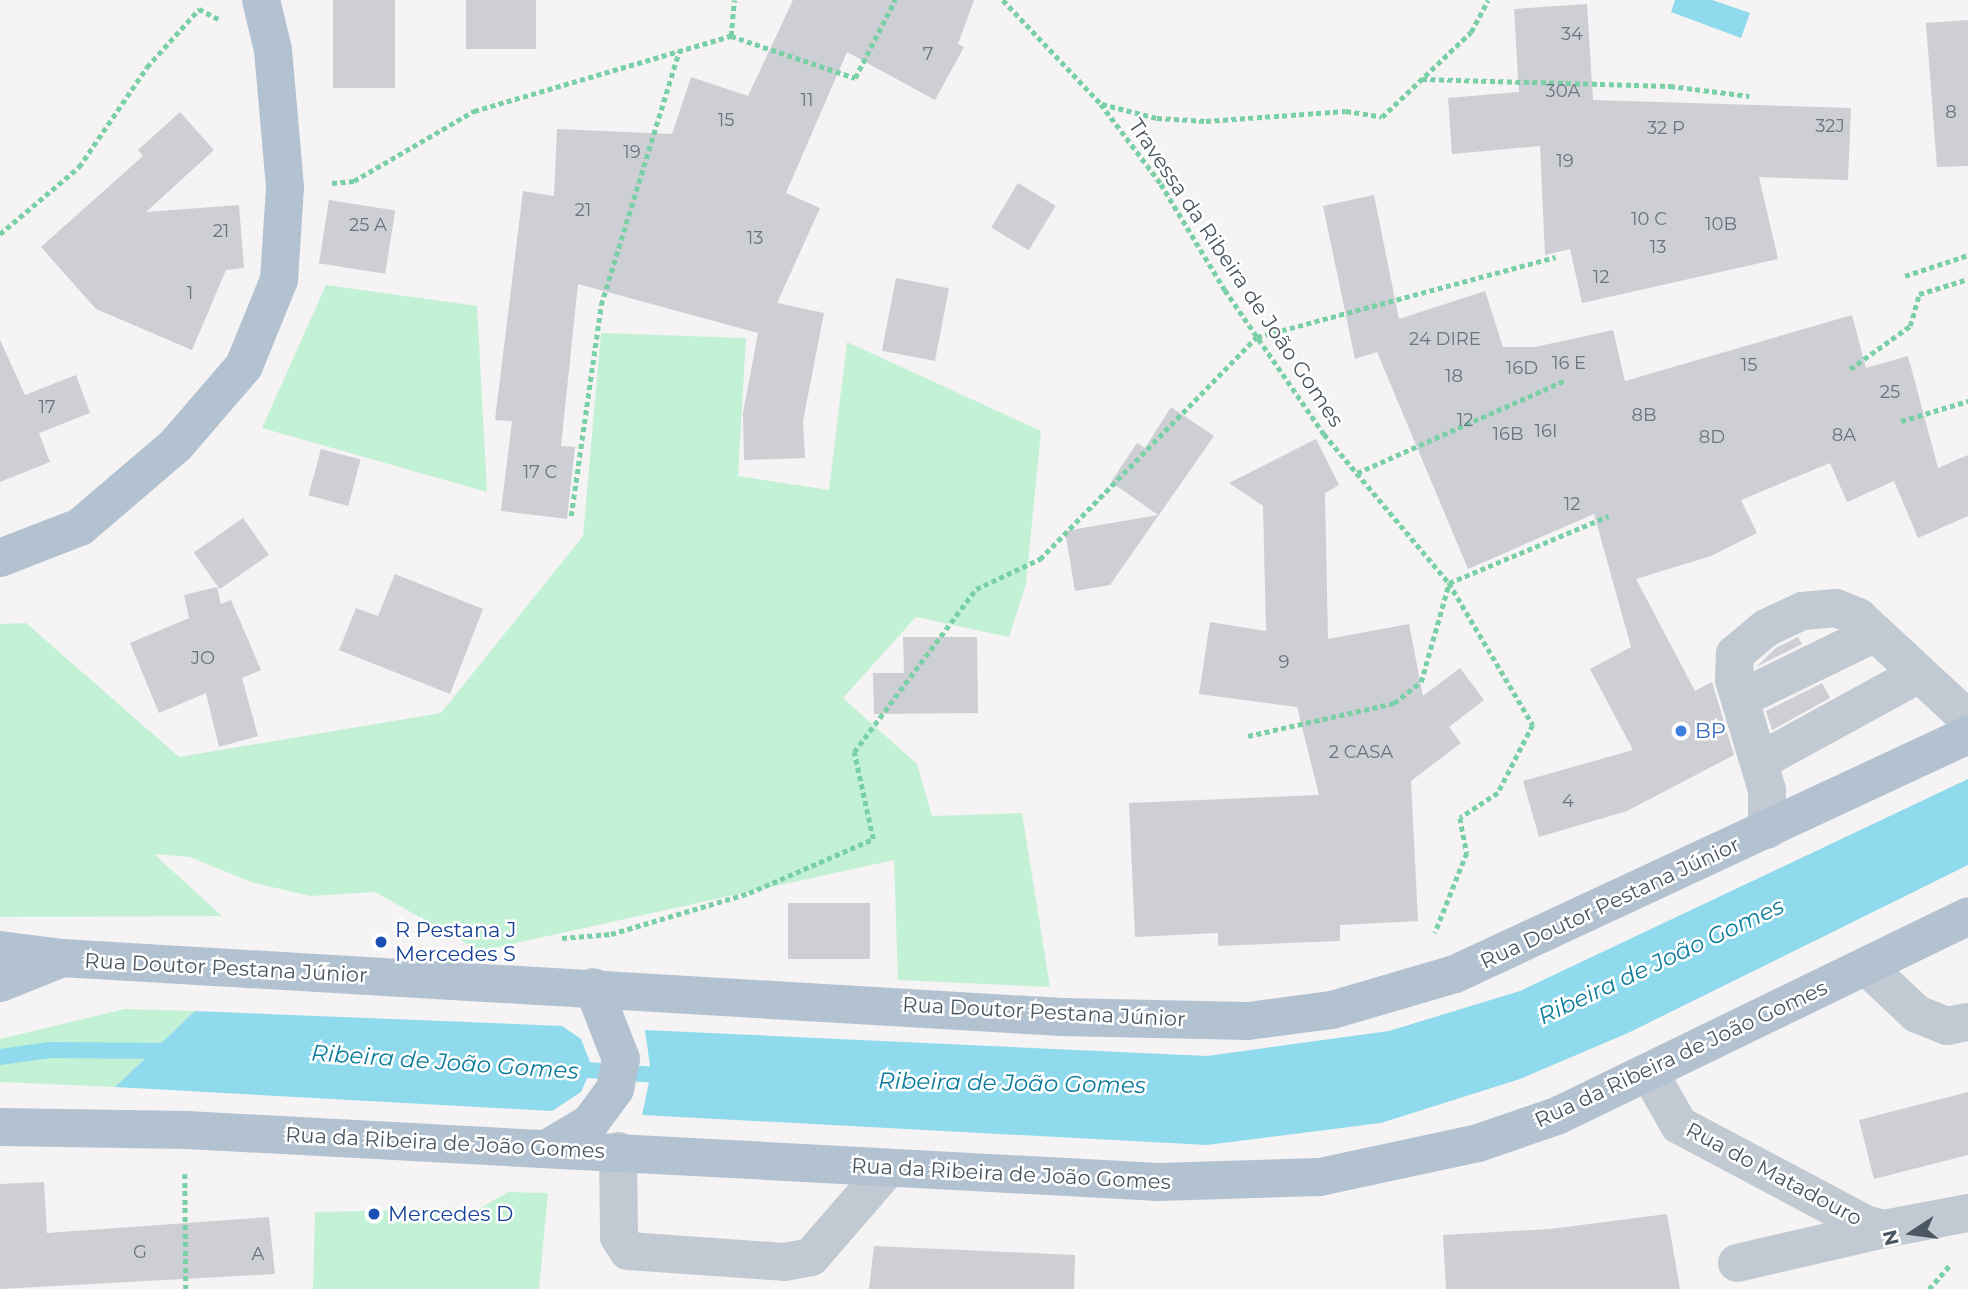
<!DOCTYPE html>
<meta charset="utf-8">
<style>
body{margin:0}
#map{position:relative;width:1968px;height:1289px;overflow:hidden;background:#f5f3f3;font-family:Montserrat,sans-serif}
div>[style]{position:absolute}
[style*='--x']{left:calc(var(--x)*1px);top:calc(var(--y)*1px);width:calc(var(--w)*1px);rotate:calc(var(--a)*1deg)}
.green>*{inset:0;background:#c3f1d5}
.water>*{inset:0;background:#90daee}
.stream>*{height:16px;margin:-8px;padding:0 8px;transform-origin:8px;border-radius:8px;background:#90daee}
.building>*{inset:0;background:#cdcfd5;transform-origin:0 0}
.path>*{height:4.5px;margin-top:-2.25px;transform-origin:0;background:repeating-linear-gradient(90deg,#7ad0a6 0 5px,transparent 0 8.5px)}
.minor>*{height:38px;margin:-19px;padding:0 19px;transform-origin:19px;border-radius:19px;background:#c1cad2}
.major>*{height:38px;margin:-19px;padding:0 19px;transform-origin:19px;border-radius:19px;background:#b3c2d1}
.dots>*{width:19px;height:19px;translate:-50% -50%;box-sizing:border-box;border:4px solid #fff;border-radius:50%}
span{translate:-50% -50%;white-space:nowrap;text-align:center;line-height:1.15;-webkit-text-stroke:5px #fff;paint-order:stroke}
.number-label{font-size:18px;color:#6b747e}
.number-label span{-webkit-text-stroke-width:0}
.street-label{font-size:21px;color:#4a5661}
.shop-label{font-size:21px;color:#366cbe}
.left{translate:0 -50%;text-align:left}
.transit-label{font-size:21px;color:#164399}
.water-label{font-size:23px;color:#0c7c9b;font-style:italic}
.north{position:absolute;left:1877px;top:1198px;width:70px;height:70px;-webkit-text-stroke:5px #fff;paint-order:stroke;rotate:257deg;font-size:19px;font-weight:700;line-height:28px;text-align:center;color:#4a5661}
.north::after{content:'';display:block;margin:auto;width:24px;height:32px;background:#4a5661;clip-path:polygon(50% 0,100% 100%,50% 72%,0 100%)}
</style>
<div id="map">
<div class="green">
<div style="clip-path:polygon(326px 285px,477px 306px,487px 492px,262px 428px)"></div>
<div style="clip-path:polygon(601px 333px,746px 338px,738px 476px,829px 490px,847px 342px,1041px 431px,1026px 584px,1009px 637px,916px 617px,843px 698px,917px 764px,932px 816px,1022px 813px,1050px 987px,898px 980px,894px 860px,480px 951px,375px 892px,310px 896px,251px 882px,190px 857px,154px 854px,222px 916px,0 917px,0 624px,26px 623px,179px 757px,441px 713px,583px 536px)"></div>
<div style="clip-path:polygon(125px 1009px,195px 1011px,115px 1087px,0 1082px,0 1039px)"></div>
<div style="clip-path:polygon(508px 1192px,548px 1193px,539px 1289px,313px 1289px,315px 1212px,479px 1209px)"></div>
</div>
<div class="water">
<div style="clip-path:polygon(1675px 0,1712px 0,1750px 13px,1741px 38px,1671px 12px)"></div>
<div style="clip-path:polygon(1968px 779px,1968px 865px,1628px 1033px,1520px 1079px,1381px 1123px,1207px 1145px,642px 1115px,651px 1073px,645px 1030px,1207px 1056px,1389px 1031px,1520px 991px)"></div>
<div style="clip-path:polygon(195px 1011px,562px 1026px,581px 1039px,592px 1067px,581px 1092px,552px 1111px,115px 1087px)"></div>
</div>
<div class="stream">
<div style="--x:0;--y:1057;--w:50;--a:-8"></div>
<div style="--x:50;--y:1050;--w:122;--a:0.5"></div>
<div style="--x:572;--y:1069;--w:100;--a:4"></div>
</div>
<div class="building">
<div style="left:333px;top:0;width:62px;height:88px"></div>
<div style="left:466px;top:0;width:70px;height:49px"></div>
<div style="clip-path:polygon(793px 0,974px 0,958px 44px,964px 47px,935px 100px,847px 52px,786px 193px,820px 208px,777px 303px,824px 313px,803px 421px,805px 458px,744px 460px,743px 413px,758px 333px,578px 284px,561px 446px,575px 447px,567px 519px,501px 511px,512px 421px,495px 420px,523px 191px,554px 196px,557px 129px,672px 134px,691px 77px,748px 96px)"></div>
<div style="clip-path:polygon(1587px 4px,1593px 100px,1851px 108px,1848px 180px,1759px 177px,1778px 259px,1582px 303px,1570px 249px,1545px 255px,1540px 146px,1452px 154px,1448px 98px,1519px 92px,1514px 9px)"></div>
<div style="clip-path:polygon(1968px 20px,1968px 166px,1937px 167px,1926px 23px)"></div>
<div style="clip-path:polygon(180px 112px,214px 150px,146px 212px,239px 205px,244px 268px,226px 270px,192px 350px,96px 309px,41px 247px,143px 156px,138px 150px)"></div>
<div style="left:1018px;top:183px;width:44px;height:52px;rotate:31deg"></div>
<div style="clip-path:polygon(1374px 195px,1399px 319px,1485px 291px,1503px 347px,1535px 347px,1613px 330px,1625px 381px,1852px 315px,1866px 368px,1908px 356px,1938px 468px,1968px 455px,1968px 516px,1918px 538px,1894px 481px,1847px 502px,1830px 463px,1741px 500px,1757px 533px,1711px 556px,1636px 579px,1695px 691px,1712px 682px,1734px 755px,1627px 811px,1539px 837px,1523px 781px,1633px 750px,1590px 669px,1631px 647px,1594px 514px,1468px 569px,1377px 352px,1355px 359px,1323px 206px)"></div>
<div style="left:329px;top:200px;width:67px;height:64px;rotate:9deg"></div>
<div style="left:896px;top:278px;width:54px;height:74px;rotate:11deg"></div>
<div style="clip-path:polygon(0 340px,25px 395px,76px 375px,90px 413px,39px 433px,50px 462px,0 482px)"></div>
<div style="clip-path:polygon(1171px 407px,1214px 436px,1110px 585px,1075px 591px,1065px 531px,1158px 515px,1111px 482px,1137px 443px,1145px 448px)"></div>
<div style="clip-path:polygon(1316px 439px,1339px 485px,1325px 493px,1328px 639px,1409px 624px,1423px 696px,1460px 668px,1484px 700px,1449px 727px,1461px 743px,1411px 781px,1418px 921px,1340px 925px,1340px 941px,1218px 946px,1218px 933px,1135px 937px,1129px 803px,1319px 795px,1297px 707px,1199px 694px,1210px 622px,1266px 631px,1263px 506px,1229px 483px)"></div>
<div style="left:321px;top:449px;width:41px;height:48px;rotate:15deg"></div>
<div style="left:243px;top:518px;width:45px;height:60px;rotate:55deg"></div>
<div style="clip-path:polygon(395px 574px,483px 609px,450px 694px,339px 650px,356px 608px,378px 616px)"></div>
<div style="clip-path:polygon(217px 587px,221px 604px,231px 600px,261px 670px,242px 678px,258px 736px,219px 747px,206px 693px,159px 713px,130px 643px,189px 618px,184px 595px)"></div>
<div style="clip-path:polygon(903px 637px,977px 637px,978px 713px,874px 714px,873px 673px,904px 673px)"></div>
<div style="clip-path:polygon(1798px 637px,1802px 644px,1756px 667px,1776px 648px)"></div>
<div style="clip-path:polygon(1822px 683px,1830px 698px,1772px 730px,1766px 711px)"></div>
<div style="left:788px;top:903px;width:82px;height:56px"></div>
<div style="clip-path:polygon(1968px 1092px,1968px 1155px,1874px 1179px,1859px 1120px)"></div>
<div style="clip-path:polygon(44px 1182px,47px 1233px,269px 1217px,275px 1274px,0 1289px,0 1184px)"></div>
<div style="clip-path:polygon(1667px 1214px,1680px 1289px,1446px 1289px,1443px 1235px,1550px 1229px)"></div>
<div style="clip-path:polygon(874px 1246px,1075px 1255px,1074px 1289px,869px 1289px)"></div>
</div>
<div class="path">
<div style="--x:1003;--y:0;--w:143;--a:46.7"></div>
<div style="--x:1101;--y:104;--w:100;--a:53.1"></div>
<div style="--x:1161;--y:184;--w:124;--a:58.9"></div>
<div style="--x:1225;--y:290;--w:175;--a:55.5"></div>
<div style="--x:1324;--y:434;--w:194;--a:50"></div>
<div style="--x:1449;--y:583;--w:165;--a:59.4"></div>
<div style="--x:1533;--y:725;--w:76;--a:117.2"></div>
<div style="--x:1498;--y:793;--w:45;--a:146.7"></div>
<div style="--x:1460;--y:818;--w:36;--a:79"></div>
<div style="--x:1467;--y:853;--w:86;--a:111.8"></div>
<div style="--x:731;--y:36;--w:131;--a:18.7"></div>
<div style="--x:855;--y:78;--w:88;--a:-62.9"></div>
<div style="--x:1422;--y:79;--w:248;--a:1.6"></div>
<div style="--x:1670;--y:86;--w:80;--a:7.2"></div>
<div style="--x:1102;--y:104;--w:57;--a:14.3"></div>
<div style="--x:1157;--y:118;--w:49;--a:3.5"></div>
<div style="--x:1206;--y:121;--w:140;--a:-4.1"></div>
<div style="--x:1346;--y:111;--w:36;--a:9"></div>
<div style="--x:1382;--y:117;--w:123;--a:-43.7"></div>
<div style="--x:1471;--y:32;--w:36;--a:-62"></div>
<div style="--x:332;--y:183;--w:22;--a:-5"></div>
<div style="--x:354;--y:181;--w:139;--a:-30.3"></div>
<div style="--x:474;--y:111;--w:268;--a:-16.3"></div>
<div style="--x:731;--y:36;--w:36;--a:-85"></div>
<div style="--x:0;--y:234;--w:104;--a:-40.3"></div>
<div style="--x:79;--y:167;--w:121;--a:-55.8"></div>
<div style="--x:147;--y:67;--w:78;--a:-48.1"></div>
<div style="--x:199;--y:9;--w:22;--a:27"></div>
<div style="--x:1905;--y:276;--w:66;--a:-18.4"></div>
<div style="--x:1850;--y:369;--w:74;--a:-35.6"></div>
<div style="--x:1910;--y:326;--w:33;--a:-74"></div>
<div style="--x:1919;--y:294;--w:51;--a:-17"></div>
<div style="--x:1901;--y:421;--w:70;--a:-16.6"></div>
<div style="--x:1357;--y:473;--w:227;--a:-24"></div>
<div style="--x:571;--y:516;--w:213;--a:-81.9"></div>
<div style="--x:601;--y:305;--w:265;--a:-72.9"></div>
<div style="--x:1248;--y:736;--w:150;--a:-12.7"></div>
<div style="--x:1394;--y:703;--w:34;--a:-38"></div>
<div style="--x:1421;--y:682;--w:103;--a:-74.2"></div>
<div style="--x:1449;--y:583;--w:173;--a:-22.8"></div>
<div style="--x:562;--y:938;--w:49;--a:-4.7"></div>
<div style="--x:611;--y:934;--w:144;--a:-16.5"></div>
<div style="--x:749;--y:893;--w:135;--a:-23.5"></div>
<div style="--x:873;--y:839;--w:89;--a:-102.3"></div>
<div style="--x:854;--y:752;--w:204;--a:-53.2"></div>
<div style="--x:976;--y:589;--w:71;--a:-25.1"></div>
<div style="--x:1040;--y:559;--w:310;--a:-45.7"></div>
<div style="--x:1257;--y:337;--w:309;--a:-15"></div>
<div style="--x:185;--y:1174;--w:115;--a:89.5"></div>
<div style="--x:1929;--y:1289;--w:33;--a:-49"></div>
</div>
<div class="minor">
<div style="--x:1742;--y:698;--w:148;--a:-26"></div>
<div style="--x:1760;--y:761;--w:179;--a:-28.7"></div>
<div style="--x:1767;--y:830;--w:40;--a:-90"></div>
<div style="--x:1767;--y:790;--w:115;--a:-106.7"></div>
<div style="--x:1734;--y:680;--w:26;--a:-88"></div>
<div style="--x:1735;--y:654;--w:40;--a:-40"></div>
<div style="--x:1766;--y:628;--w:40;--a:-25"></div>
<div style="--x:1802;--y:611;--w:34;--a:-5"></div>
<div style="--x:1836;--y:608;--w:24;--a:22"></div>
<div style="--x:1858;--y:617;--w:150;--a:42.8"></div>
<div style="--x:1866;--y:966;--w:70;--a:43.3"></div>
<div style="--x:1917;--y:1014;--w:32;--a:22"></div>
<div style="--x:1947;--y:1026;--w:21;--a:-11"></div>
<div style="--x:1650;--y:1074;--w:59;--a:60.4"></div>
<div style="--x:1679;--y:1125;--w:211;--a:28"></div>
<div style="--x:1865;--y:1224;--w:20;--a:15"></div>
<div style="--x:1884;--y:1229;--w:86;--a:-10.8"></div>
<div style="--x:618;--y:1151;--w:86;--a:89.3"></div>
<div style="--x:619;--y:1237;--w:17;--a:57"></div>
<div style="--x:628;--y:1251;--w:156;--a:4"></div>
<div style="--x:784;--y:1262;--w:27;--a:-10"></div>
<div style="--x:811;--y:1257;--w:118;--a:-49.1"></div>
<div style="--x:1737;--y:1263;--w:151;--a:-13"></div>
</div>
<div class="major">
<div style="--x:0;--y:558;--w:86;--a:-21.2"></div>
<div style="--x:80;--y:527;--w:126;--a:-40.5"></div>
<div style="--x:176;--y:445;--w:104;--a:-49.3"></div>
<div style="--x:244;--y:366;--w:93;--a:-67.9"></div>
<div style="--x:279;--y:280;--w:93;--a:-86.3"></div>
<div style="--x:285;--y:187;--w:138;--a:-95"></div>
<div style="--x:273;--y:50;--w:51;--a:-103.5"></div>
<div style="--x:0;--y:950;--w:63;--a:7.4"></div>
<div style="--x:62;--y:958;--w:1002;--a:3.38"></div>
<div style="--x:1062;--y:1017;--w:186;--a:1.2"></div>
<div style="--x:1248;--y:1021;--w:85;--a:-7.5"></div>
<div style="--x:1332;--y:1010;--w:128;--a:-16.3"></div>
<div style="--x:1455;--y:974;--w:566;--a:-24.98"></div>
<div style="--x:0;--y:983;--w:65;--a:-21.8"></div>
<div style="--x:0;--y:1127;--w:187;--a:0.9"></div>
<div style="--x:187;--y:1130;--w:973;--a:3.06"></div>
<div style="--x:1159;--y:1182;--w:161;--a:-1.8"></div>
<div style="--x:1320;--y:1177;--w:162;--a:-12.1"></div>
<div style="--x:1478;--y:1143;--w:83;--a:-18.9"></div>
<div style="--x:1557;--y:1116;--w:457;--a:-25.9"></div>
<div style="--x:546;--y:1149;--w:51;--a:-30.6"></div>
<div style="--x:590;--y:1123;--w:42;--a:-53.7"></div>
<div style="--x:615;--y:1089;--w:31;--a:-79"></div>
<div style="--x:621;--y:1059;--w:77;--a:-111.3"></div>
</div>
<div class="dots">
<div style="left:1681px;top:731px;background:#3f7fe0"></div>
<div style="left:381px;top:942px;background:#1a4fb4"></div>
<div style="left:374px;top:1214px;background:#1a4fb4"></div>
</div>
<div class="number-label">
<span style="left:1572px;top:34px">34</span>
<span style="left:928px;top:54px">7</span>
<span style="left:1563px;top:91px">30A</span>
<span style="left:807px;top:100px">11</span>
<span style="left:1951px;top:112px">8</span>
<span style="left:726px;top:120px">15</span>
<span style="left:1830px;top:126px">32J</span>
<span style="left:1666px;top:128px">32 P</span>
<span style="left:632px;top:152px">19</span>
<span style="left:1565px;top:161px">19</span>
<span style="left:583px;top:210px">21</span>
<span style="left:1649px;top:219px">10 C</span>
<span style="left:1721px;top:224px">10B</span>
<span style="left:368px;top:225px">25 A</span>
<span style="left:221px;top:231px">21</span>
<span style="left:755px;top:238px">13</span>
<span style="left:1658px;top:247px">13</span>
<span style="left:1601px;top:277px">12</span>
<span style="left:190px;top:293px">1</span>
<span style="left:1445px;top:339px">24 DIRE</span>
<span style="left:1569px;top:363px">16 E</span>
<span style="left:1749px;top:365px">15</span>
<span style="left:1522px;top:368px">16D</span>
<span style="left:1454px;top:376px">18</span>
<span style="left:1890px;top:392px">25</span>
<span style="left:47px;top:407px">17</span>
<span style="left:1644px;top:415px">8B</span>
<span style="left:1465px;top:420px">12</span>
<span style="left:1546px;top:431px">16I</span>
<span style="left:1508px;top:434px">16B</span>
<span style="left:1844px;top:435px">8A</span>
<span style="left:1712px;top:437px">8D</span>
<span style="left:540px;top:472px">17 C</span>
<span style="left:1572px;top:504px">12</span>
<span style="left:203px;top:658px">JO</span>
<span style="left:1284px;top:662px">9</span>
<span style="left:1361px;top:752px">2 CASA</span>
<span style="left:1568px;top:801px">4</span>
<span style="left:140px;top:1252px">G</span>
<span style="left:258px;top:1254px">A</span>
</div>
<div class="street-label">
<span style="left:1236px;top:273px;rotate:56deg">Travessa da Ribeira de João Gomes</span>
<span style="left:1610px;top:903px;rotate:-25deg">Rua Doutor Pestana Júnior</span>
<span style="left:226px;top:968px;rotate:3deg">Rua Doutor Pestana Júnior</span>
<span style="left:1044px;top:1012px;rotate:3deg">Rua Doutor Pestana Júnior</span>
<span style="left:1681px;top:1054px;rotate:-25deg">Rua da Ribeira de João Gomes</span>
<span style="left:445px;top:1143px;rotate:3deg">Rua da Ribeira de João Gomes</span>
<span style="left:1011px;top:1174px;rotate:3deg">Rua da Ribeira de João Gomes</span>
<span style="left:1774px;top:1174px;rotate:28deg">Rua do Matadouro</span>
</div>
<div class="shop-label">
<span class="left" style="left:1695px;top:731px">BP</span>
</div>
<div class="transit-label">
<span class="left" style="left:395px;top:942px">R Pestana J<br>Mercedes S</span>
<span class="left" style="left:388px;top:1214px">Mercedes D</span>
</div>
<div class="water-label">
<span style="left:1661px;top:961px;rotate:-25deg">Ribeira de João Gomes</span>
<span style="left:445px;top:1062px;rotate:4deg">Ribeira de João Gomes</span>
<span style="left:1012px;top:1083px;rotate:1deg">Ribeira de João Gomes</span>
</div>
<div class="north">N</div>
</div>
